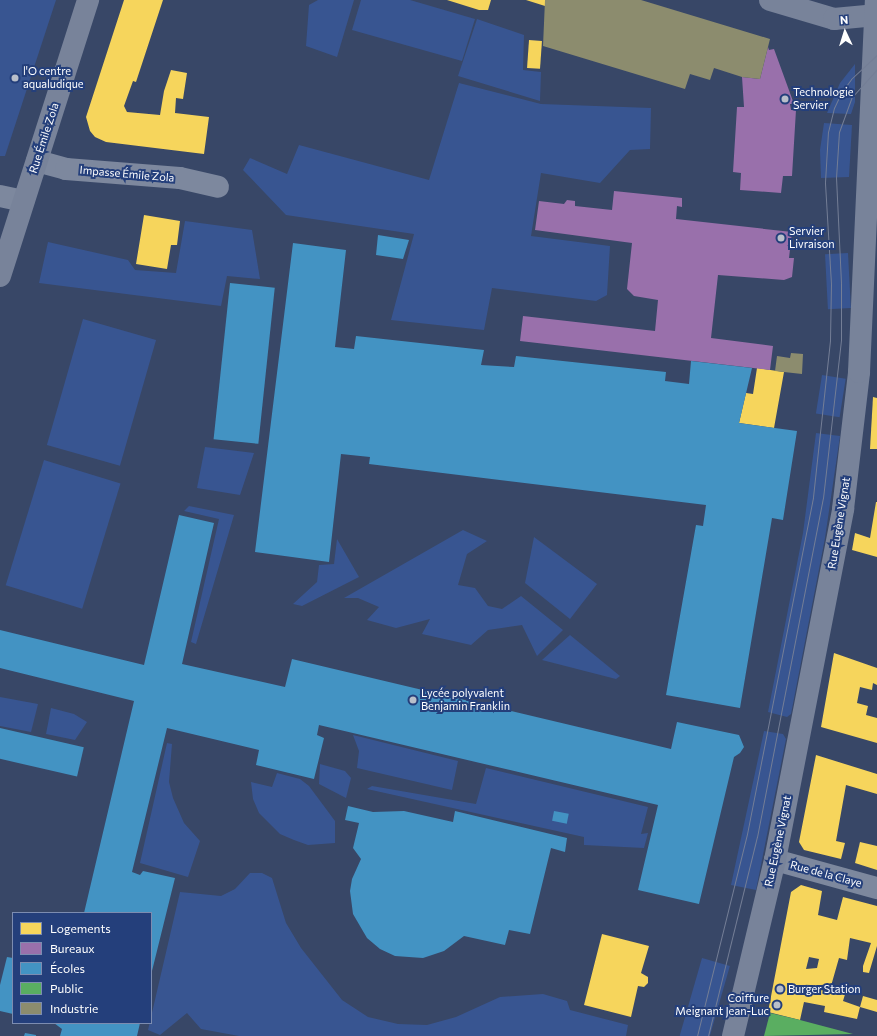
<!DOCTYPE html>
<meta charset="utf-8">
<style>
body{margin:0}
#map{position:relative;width:877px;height:1036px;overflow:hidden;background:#384767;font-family:Commissioner,sans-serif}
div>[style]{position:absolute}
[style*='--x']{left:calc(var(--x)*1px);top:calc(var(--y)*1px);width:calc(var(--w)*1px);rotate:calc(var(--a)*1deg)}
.green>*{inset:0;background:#385591;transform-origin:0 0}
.homes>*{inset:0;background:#f6d55c;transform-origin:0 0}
.offices>*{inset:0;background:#9970ab}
.schools>*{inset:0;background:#4393c3;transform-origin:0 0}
.public>*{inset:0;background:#5aae61}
.industry>*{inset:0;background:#8c8c6e}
.street>*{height:22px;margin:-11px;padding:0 11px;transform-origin:11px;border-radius:11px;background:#7d889e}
.secondary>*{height:22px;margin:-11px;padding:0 11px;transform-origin:11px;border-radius:11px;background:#78839a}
.tram>*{height:1px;margin:-0.5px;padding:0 0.5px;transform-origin:0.5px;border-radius:0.5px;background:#747e96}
.dots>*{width:11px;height:11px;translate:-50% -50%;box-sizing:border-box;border:2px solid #243f7b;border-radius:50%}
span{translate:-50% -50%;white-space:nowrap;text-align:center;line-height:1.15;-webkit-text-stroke:4px #243f7b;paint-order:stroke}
.poi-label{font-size:11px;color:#fff}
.left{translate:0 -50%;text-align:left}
.right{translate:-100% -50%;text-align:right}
.street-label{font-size:11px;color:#fff}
.legend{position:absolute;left:12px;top:912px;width:140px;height:112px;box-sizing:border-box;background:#243f7b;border:1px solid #7c8cb0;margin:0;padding:5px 7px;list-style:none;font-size:12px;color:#fff}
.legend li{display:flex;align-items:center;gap:8px;height:20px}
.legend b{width:20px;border:1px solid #7c8cb0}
.north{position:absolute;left:825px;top:12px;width:40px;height:40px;-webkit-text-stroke:3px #243f7b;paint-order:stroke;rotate:356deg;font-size:11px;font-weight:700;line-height:16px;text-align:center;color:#fff}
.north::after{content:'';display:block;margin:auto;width:14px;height:18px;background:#fff;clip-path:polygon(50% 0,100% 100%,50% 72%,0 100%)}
</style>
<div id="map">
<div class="green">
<div style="clip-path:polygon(0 0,56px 0,5px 156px,0 156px)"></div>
<div style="clip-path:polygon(318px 0,354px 0,337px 57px,306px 46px,309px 5px)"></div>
<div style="clip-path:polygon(361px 0,410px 0,475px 19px,462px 61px,352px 30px)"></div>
<div style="clip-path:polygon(477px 19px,524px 35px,523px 70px,541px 72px,540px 101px,458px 76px)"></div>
<div style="clip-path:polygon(855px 64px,855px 102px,851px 114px,827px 113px,840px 83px)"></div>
<div style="clip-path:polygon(459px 83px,541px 104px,651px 108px,650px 149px,630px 150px,600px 183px,541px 173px,531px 236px,610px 246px,607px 295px,596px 301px,492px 288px,484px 330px,391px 320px,414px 234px,286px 215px,243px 170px,250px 158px,287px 174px,299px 145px,429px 180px)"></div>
<div style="clip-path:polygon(824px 123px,852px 125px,849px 177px,821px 178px,820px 150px)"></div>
<div style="clip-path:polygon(185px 221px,252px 230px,260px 279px,227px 276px,221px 306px,39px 283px,48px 242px,128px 260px,135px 270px,176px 273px)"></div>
<div style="left:848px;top:253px;width:55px;height:23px;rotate:87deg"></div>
<div style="left:83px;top:319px;width:76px;height:131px;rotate:16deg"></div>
<div style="left:822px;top:375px;width:24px;height:39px;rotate:9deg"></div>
<div style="clip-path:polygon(816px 433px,840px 436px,825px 538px,791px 714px,787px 717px,768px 712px,803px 533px)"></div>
<div style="clip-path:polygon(205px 447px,254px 453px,240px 495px,197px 488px)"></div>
<div style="left:44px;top:460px;width:80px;height:131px;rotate:17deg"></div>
<div style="clip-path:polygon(189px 506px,234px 515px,196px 644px,191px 642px,219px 519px,184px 511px)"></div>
<div style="clip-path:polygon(463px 530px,487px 541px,467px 554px,458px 585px,475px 588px,488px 606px,502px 609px,521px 596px,563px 630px,537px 656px,522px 625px,488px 630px,471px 645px,422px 634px,430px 619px,396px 628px,367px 620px,379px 607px,358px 598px,344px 598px)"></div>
<div style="clip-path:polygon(534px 537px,597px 584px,570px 619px,525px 583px)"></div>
<div style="clip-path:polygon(337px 539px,359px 577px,302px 606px,293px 604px,317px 582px,319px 565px,334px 564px)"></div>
<div style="clip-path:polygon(570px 635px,620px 676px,616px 679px,542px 660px)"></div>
<div style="clip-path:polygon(0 697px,38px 704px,31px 732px,0 726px)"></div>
<div style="clip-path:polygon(51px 708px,74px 714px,87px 722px,75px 740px,46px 734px)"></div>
<div style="clip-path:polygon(764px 731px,783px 734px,786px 739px,756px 890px,731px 885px)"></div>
<div style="clip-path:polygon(353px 735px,458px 761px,452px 790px,357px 768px,359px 751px)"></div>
<div style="clip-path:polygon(167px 743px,172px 744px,169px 782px,173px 798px,184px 823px,200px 841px,188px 877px,140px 863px)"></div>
<div style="clip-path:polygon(320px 764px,345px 771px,351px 778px,346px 798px,319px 784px)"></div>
<div style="clip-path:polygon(486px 768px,648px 807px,641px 834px,648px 833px,644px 848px,584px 845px,584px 837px,367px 789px,372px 786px,476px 804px)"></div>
<div style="clip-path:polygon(277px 773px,300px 779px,309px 786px,335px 821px,335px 843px,308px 845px,294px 840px,280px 834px,259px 813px,253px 799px,251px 782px,272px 787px)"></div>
<div style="clip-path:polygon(250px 873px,262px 873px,272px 878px,286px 923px,301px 948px,342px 1000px,368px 1017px,398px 1024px,427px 1025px,456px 1017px,500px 997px,543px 994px,567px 1001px,570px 1010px,628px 1025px,626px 1036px,239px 1036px,201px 1029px,187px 1013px,160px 1035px,148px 1030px,180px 892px,221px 896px,235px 889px)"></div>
<div style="left:702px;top:958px;width:29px;height:81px;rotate:16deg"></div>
</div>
<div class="homes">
<div style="clip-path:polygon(124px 0,163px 0,136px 82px,133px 81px,124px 106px,127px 112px,160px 115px,164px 91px,171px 70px,187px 73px,183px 99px,176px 98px,175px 113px,209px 117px,204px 154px,106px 142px,95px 137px,90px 131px,86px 117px)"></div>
<div style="clip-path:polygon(447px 0,491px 0,488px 10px,479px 10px)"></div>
<div style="clip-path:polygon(526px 0,545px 0,545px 6px)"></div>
<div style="left:529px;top:40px;width:13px;height:28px;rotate:4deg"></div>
<div style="clip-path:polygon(144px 215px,180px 221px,177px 245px,171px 245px,167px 269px,136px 264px)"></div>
<div style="clip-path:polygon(757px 368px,784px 372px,774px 428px,739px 423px,746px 393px,753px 394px)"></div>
<div style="clip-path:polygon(873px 397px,877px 398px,877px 449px,870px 449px)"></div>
<div style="clip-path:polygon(876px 502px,877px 502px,877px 557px,852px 550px,855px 533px,870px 538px)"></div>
<div style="clip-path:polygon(834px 653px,877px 668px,877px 685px,873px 683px,872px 690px,860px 687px,857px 703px,868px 706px,866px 715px,877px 718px,877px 743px,821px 727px)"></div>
<div style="clip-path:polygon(816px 755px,877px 774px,877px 794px,846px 785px,836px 841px,845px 843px,841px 859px,804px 850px,799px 842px)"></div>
<div style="clip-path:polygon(860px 842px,877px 846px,877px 870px,855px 863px)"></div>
<div style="clip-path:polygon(evenodd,801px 885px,822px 891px,818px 915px,837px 920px,843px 897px,877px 906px,877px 946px,869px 973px,863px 972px,863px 966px,871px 943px,850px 938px,847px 960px,839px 958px,831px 986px,846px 991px,843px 1001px,860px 1007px,857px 1019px,824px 1012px,825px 1006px,804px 1002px,800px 1020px,768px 1012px,791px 892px,801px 885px,809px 957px,819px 959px,817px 968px,806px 969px,809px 957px)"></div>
<div style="clip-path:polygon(602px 934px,649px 946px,641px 973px,648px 977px,648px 983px,644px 987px,638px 986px,631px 1017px,584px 1005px)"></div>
<div style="clip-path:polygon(863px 996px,877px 1000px,877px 1012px,860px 1007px)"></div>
</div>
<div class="offices">
<div style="clip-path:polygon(768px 47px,769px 50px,774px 49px,794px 104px,790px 104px,791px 110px,796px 110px,792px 176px,783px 176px,781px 193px,740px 190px,741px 173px,733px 172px,737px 107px,744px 107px,742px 77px,760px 79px)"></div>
<div style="clip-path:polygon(614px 191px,682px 198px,682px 207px,677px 206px,676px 219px,792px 232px,789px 258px,794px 258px,792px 277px,784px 280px,718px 275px,711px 338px,773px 346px,770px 370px,520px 341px,523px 316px,655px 331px,658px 300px,634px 296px,627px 289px,632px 243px,535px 230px,539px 201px,564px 204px,567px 200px,575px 201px,575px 206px,612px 210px)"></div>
</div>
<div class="schools">
<div style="clip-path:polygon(378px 235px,409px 240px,403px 259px,376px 255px)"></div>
<div style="clip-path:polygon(293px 243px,346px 250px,335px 347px,354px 349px,356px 336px,484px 350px,481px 365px,514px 367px,516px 356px,666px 372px,665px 381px,689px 384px,691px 361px,752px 368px,739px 423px,797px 431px,783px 520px,772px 518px,740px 708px,666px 695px,696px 525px,703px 526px,706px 505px,369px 464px,370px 457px,341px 454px,329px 562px,255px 552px)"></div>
<div style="left:230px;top:283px;width:45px;height:157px;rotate:6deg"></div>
<div style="clip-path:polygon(179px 515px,214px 523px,182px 664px,285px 687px,292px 659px,671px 749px,677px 722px,739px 735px,744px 747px,740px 753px,734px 757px,699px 904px,638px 890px,658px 805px,319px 725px,317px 735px,324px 738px,314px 779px,256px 765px,259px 750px,167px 728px,132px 872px,140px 875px,143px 871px,175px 878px,151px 975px,151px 913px,84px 913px,134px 701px,0 668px,0 630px,144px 665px)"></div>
<div style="left:0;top:728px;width:86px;height:30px;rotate:13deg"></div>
<div style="clip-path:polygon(348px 806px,373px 812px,404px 811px,453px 822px,455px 811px,567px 838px,565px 852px,551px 848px,530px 934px,509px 930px,505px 945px,464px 936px,444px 951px,423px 958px,395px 956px,380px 949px,367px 938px,353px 914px,350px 891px,352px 879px,361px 859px,353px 848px,359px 823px,345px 820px)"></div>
<div style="left:554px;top:811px;width:15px;height:10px;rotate:11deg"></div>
<div style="clip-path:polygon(7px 957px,13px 958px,13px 1014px,0 1011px,0 985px)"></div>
<div style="clip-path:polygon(54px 1023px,140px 1023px,137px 1036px,60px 1036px,62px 1029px)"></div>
<div style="clip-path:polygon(25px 1033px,36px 1035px,36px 1036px,24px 1036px)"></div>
</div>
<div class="public">
<div style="clip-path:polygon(770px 1013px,800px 1020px,853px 1034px,764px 1036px)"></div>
</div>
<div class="industry">
<div style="clip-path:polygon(545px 0,641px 0,770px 39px,760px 79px,742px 77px,714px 68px,710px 80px,690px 74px,685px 89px,543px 46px)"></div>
<div style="clip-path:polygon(791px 353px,803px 354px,802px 374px,775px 371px,777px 356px,790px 358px)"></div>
</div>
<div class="street">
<div style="--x:37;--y:161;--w:30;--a:15"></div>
<div style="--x:66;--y:169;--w:114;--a:4.5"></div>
<div style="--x:180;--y:178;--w:39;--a:13"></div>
<div style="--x:0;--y:196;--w:24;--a:12"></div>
<div style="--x:775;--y:860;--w:106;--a:15.4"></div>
</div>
<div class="secondary">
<div style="--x:770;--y:0;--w:67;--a:16.5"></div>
<div style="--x:834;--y:19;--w:43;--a:-5.3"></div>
<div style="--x:0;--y:276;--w:290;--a:-72.3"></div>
<div style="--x:733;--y:1036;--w:181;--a:-76.6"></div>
<div style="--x:775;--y:860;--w:358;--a:-79"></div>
<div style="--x:843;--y:509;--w:138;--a:-83.3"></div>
<div style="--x:859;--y:372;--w:372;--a:-87.4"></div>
</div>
<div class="tram">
<div style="--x:697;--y:1036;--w:208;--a:-76.1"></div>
<div style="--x:747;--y:834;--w:343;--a:-78.9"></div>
<div style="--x:813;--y:497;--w:158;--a:-83.8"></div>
<div style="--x:830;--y:340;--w:56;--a:-89"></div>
<div style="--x:831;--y:284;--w:102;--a:-93.4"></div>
<div style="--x:825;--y:182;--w:50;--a:-86.6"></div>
<div style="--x:828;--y:132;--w:25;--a:-76"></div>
<div style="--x:834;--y:108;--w:17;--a:-65"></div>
<div style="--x:841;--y:93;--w:17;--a:-54"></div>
<div style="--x:851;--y:79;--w:35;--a:-43"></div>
<div style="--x:708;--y:1036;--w:205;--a:-76.2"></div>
<div style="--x:757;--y:837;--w:345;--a:-79"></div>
<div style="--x:823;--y:498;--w:159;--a:-83.5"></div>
<div style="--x:841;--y:340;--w:57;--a:-90"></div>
<div style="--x:841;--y:283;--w:105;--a:-92.7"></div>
<div style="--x:836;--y:178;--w:46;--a:-86.3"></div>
<div style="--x:839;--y:132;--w:37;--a:-70"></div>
<div style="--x:852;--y:97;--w:38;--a:-48"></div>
</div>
<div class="dots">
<div style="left:15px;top:78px;background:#b9bfca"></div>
<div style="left:785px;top:99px;background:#b9bfca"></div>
<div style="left:781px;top:238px;background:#b9bfca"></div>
<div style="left:413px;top:700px;background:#b9bfca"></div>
<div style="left:780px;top:989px;background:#b9bfca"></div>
<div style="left:777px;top:1005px;background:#b9bfca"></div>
</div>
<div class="poi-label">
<span class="left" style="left:23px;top:78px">l'O centre<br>aqualudique</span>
<span class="left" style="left:793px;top:99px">Technologie<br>Servier</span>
<span class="left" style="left:789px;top:238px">Servier<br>Livraison</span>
<span class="left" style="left:421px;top:700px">Lycée polyvalent<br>Benjamin Franklin</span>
<span class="left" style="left:788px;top:989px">Burger Station</span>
<span class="right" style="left:769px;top:1005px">Coiffure<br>Meignant Jean-Luc</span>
</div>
<div class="street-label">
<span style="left:44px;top:138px;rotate:-72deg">Rue Émile Zola</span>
<span style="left:127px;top:174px;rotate:5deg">Impasse Émile Zola</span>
<span style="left:839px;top:523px;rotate:-81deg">Rue Eugène Vignat</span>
<span style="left:778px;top:841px;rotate:-78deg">Rue Eugène Vignat</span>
<span style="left:826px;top:874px;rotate:15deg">Rue de la Claye</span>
</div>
<ul class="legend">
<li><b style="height:11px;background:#f6d55c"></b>Logements</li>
<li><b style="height:11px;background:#9970ab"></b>Bureaux</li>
<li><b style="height:11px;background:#4393c3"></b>Écoles</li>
<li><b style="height:11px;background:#5aae61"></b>Public</li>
<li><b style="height:11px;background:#8c8c6e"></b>Industrie</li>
</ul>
<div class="north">N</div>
</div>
